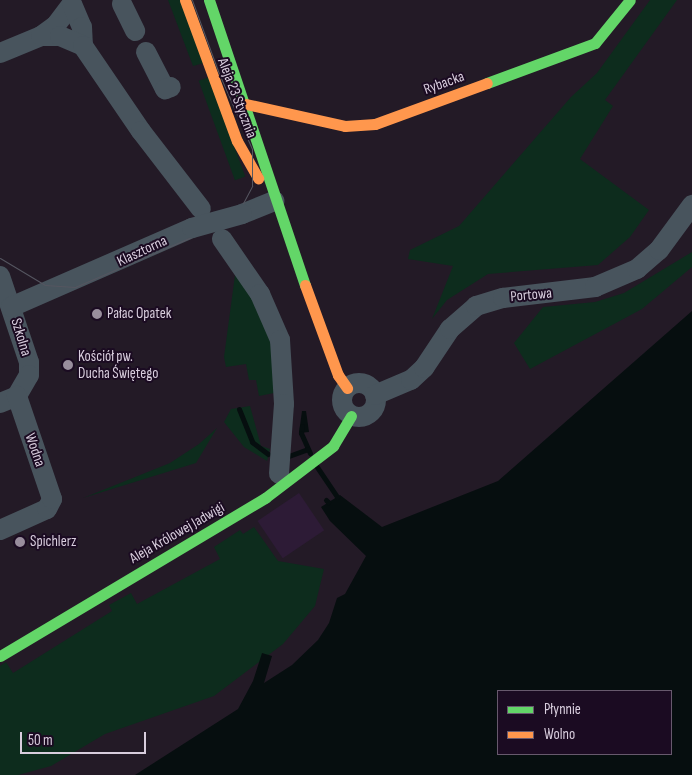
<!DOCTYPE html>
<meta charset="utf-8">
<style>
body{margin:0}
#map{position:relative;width:692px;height:775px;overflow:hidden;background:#231a26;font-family:"Sofia Sans Condensed",sans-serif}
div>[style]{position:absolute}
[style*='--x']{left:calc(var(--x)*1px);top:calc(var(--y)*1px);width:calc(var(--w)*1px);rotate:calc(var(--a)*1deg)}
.built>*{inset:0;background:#2d1b36;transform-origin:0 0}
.green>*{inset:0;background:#0d2c1d;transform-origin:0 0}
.water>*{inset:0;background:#060e0f}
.stream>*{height:5px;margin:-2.5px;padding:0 2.5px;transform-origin:2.5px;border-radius:2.5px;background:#060e0f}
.street>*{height:20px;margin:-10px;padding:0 10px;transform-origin:10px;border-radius:10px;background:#48545d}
.street>.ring{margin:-10px;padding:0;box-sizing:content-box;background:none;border:20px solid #48545d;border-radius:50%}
.fast>*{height:11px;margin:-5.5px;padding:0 5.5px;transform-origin:5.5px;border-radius:5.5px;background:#63d668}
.slow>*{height:11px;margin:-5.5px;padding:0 5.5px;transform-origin:5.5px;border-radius:5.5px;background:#ff974d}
.tram>*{height:1px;margin:-0.5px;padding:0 0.5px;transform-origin:0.5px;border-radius:0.5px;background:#555660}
.street-bridge>*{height:20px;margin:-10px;padding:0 10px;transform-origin:10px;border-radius:10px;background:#48545d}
.dots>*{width:14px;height:14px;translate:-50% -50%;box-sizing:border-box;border:2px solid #1b0b22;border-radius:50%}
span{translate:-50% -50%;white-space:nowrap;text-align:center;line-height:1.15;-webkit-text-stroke:4px #1b0b22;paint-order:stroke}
.street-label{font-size:15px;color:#d8cddd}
.poi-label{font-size:15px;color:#d8cddd}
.left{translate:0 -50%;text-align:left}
.legend{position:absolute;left:497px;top:690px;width:175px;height:65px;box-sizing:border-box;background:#1b0b22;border:1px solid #67596d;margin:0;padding:6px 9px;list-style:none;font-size:15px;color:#d8cddd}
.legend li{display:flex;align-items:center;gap:10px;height:25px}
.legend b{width:25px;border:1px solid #67596d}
.scale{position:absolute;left:20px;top:732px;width:126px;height:22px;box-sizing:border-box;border:2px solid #d8cddd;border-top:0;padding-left:6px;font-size:15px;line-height:18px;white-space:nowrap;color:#d8cddd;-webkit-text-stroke:4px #1b0b22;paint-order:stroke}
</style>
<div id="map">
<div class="built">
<div style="left:299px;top:493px;width:45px;height:50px;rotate:56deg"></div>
</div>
<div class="green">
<div style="clip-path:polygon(168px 0,181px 0,204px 63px,193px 66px)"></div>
<div style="clip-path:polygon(650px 0,677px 0,605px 100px,613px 106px,580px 159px,649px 210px,630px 237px,598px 265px,488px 274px,447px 300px,432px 319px,453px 266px,408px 259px,410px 250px,459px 226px,571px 97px,597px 73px)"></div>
<div style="left:209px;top:77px;width:106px;height:11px;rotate:70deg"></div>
<div style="clip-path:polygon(692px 252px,692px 267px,642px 309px,530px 369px,514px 343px,543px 307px,595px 302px,624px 293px)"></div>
<div style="clip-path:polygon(239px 272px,273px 334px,274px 393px,259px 396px,256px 380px,249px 380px,246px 364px,226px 367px,224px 357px,235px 275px)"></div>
<div style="clip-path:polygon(250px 406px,261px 446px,270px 449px,267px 461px,244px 447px,224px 422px,231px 409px)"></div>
<div style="clip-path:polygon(217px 428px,196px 463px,83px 498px,170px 463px,199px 444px)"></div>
<div style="clip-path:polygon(254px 527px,278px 561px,324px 569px,315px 606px,283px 644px,214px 696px,105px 734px,51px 766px,18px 775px,0 775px,0 666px,6px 662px,13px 673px,112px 611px,109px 605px,131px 593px,137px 604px,220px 559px,214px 547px,240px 530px,243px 534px)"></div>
</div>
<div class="water">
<div style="clip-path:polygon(evenodd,692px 311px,692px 775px,135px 775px,238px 709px,253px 681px,262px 653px,272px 656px,264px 683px,292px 665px,318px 640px,329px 623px,337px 598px,345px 594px,366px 556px,330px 521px,321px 507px,340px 495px,382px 527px,498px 481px,692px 311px,671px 691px,671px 754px,498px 754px,498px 691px,671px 691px)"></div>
<div style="clip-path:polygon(302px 411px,306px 411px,309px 432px,299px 433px)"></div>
</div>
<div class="stream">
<div style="--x:239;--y:409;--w:35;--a:68"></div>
<div style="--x:252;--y:442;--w:20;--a:37"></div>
<div style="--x:302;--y:426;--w:7;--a:98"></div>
<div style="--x:301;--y:433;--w:22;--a:66"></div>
<div style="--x:286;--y:457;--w:23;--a:-20"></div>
<div style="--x:317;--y:467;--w:36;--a:56"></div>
<div style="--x:326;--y:500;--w:3;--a:45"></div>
</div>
<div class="street">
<div style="--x:122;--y:4;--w:30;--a:64"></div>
<div style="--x:41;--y:36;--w:19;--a:-36"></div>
<div style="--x:56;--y:25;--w:26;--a:-53"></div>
<div style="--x:72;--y:4;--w:25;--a:67"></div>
<div style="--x:82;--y:27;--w:19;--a:87"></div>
<div style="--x:146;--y:52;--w:42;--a:62.8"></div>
<div style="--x:165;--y:89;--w:6;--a:-18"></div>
<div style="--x:0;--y:53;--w:44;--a:-22.5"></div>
<div style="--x:41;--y:36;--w:19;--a:0"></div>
<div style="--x:60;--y:36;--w:25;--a:23"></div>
<div style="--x:83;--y:46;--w:103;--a:55.7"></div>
<div style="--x:141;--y:131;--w:98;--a:52.4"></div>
<div style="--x:242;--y:214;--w:35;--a:-22"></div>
<div style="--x:222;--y:239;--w:67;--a:55.4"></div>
<div style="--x:260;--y:294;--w:50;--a:66.5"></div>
<div style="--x:280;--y:340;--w:64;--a:86.4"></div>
<div style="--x:284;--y:404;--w:70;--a:94.1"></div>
<div style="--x:0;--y:276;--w:91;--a:71.4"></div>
<div style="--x:29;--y:362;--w:13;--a:90"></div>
<div style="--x:29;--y:375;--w:24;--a:120"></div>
<div style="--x:11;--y:307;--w:197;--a:-23.6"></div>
<div class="ring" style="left:342px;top:383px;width:14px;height:14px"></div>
<div style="--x:375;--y:395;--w:39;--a:-23"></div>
<div style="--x:411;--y:380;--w:18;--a:-43"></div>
<div style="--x:424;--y:368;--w:47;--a:-56.3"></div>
<div style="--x:450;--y:329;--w:35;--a:-41"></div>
<div style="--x:476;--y:306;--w:28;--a:-17"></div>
<div style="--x:503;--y:298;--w:93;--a:-6.8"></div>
<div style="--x:595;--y:287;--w:46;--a:-23.2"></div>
<div style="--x:637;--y:269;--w:29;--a:-41"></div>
<div style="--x:659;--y:250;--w:56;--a:-53.7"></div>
<div style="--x:0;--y:403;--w:18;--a:-22"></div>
<div style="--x:0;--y:530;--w:51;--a:-24.1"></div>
<div style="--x:47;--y:509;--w:11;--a:-63"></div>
<div style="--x:52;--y:499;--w:109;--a:-108.8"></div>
</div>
<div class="fast">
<div style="--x:209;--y:0;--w:301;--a:71.4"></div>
<div style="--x:487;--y:83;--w:115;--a:-20.3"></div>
<div style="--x:595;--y:43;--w:55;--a:-50.9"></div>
<div style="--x:0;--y:656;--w:309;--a:-30.8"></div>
<div style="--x:265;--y:498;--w:86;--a:-37.4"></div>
<div style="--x:333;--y:446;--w:35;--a:-59"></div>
</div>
<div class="slow">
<div style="--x:185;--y:0;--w:150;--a:69.8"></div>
<div style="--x:237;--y:141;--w:43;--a:60.4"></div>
<div style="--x:246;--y:104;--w:101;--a:12.5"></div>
<div style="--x:345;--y:126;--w:30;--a:-4"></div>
<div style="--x:375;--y:124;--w:119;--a:-20.1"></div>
<div style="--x:305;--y:285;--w:96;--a:69.9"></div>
<div style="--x:338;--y:375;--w:16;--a:55"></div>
</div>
<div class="tram">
<div style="--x:0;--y:258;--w:52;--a:31"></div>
<div style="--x:45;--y:285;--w:30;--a:4"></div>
<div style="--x:75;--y:287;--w:158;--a:-23.2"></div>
<div style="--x:220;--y:225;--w:28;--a:-41"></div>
<div style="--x:241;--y:207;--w:24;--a:-62"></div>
<div style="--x:252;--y:186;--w:37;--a:-90"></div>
<div style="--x:252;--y:149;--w:85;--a:-113.6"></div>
<div style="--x:218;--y:71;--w:76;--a:-110.1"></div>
</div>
<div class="street-bridge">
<div style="--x:192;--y:228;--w:52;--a:-15.6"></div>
</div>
<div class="dots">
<div style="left:97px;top:314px;background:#998e9d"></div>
<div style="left:68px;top:365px;background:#998e9d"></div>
<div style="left:20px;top:542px;background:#998e9d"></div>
</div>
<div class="street-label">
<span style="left:444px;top:83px;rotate:-20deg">Rybacka</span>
<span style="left:237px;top:98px;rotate:69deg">Aleja 23 Stycznia</span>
<span style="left:142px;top:251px;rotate:-25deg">Klasztorna</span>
<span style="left:531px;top:295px;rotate:-5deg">Portowa</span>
<span style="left:21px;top:337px;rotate:73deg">Szkolna</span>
<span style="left:35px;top:450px;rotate:71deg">Wodna</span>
<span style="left:177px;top:533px;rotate:-30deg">Aleja Królowej Jadwigi</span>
</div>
<div class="poi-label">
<span class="left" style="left:107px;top:314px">Pałac Opatek</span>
<span class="left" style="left:78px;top:365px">Kościół pw.<br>Ducha Świętego</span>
<span class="left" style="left:30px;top:542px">Spichlerz</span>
</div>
<ul class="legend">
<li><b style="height:6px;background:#63d668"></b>Płynnie</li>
<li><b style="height:6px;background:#ff974d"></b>Wolno</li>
</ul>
<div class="scale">50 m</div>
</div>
